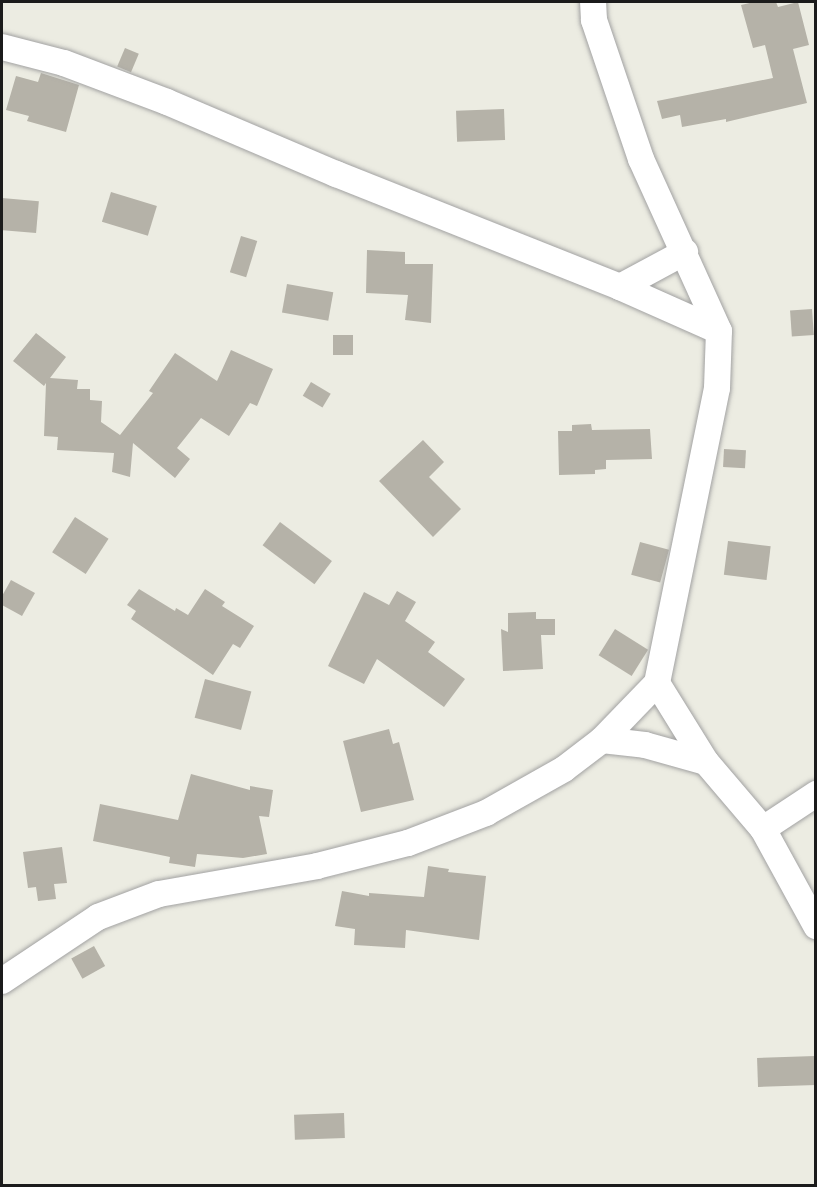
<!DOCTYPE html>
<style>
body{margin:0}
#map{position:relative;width:817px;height:1187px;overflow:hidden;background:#ecece2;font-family:"PT Sans Narrow",sans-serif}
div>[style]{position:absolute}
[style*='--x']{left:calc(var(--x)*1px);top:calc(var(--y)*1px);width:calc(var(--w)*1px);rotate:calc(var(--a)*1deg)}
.building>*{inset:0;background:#b5b2a8;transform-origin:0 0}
.roads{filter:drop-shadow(0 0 2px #a2a2a2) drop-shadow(0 0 2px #a2a2a2)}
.minor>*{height:26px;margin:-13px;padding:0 13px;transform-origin:13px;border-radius:13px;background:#fff}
span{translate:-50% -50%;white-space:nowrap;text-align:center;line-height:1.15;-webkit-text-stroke:6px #fff;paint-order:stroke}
.frame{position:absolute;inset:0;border:3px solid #1b1b1b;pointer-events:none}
</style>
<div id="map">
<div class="building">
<div style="clip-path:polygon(754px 2px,776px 2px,778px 7px,798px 2px,809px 45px,793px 49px,807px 103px,726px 122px,726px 119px,682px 127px,680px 115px,662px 119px,657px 101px,773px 78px,765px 45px,753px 48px,741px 5px)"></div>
<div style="left:125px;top:48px;width:15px;height:20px;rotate:23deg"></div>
<div style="clip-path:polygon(41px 73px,79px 85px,66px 132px,27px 121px,29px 116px,6px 110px,16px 76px,38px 82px)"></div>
<div style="left:504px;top:109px;width:31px;height:48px;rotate:88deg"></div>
<div style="left:111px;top:192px;width:48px;height:31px;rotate:17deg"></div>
<div style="left:2px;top:198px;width:37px;height:32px;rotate:5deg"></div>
<div style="left:241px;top:236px;width:17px;height:38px;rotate:17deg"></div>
<div style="clip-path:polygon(367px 250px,405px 252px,405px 264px,433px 264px,431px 323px,405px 320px,408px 295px,366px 293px)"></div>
<div style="left:287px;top:284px;width:47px;height:29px;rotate:10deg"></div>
<div style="left:812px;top:309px;width:26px;height:22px;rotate:86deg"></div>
<div style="clip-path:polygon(36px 333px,66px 357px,50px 378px,78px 380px,77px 389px,90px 389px,90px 400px,102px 401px,101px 422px,120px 435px,153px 393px,149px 391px,175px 353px,217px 381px,231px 350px,273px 369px,257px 406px,250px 403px,229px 436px,201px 418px,177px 448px,190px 459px,175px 478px,133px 443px,130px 477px,112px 472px,114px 453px,57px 450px,58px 437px,44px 436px,46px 383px,44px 386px,13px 361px)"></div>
<div style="left:333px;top:335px;width:20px;height:20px"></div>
<div style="left:311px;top:382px;width:23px;height:16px;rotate:31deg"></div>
<div style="clip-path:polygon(591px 424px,592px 430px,650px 429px,652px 459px,606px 460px,606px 469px,595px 470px,595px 474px,559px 475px,558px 431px,572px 431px,572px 425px)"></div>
<div style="clip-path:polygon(423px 440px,444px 462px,429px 477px,461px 509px,433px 537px,379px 481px)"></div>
<div style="left:724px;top:449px;width:22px;height:18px;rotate:3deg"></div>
<div style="left:75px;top:517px;width:40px;height:42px;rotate:33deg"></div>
<div style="left:280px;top:522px;width:65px;height:29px;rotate:37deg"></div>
<div style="left:728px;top:541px;width:43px;height:34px;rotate:7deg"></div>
<div style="left:640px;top:542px;width:30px;height:34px;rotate:15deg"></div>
<div style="clip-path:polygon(11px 580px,35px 593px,22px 616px,2px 605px,2px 596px)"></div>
<div style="clip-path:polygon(139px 589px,175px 611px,176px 608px,188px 615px,205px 589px,225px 602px,222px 606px,254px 626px,240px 648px,233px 644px,213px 675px,131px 619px,136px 611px,127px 605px)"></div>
<div style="clip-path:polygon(397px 591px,416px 602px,405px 621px,435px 642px,428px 652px,465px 679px,444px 707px,377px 659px,364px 684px,328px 666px,364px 592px,389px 605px)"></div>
<div style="clip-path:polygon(536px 612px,536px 619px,555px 619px,555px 635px,541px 635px,543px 669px,503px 671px,501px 629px,508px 632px,508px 613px)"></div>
<div style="left:615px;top:629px;width:39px;height:31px;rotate:32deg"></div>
<div style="left:205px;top:679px;width:48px;height:40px;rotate:15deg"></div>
<div style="clip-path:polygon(389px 729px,393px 744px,399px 742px,414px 800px,361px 812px,343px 741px)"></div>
<div style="clip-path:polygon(191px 774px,250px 790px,250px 786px,273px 790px,269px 817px,259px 816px,267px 854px,243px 858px,197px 854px,195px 867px,169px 863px,170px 857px,93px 841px,100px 804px,178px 820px)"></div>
<div style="clip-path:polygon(62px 847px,67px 883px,54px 884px,56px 899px,38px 901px,36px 887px,28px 888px,23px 852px)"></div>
<div style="clip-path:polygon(428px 866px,449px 869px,448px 872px,486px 876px,479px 940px,406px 930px,405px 948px,354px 945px,355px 929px,335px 926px,342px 891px,369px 896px,369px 893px,424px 897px)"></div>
<div style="left:94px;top:946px;width:23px;height:26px;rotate:61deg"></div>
<div style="left:815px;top:1056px;width:29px;height:58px;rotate:88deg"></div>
<div style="left:344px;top:1113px;width:25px;height:50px;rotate:88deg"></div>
</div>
<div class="roads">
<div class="minor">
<div style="--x:2;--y:47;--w:64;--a:14.5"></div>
<div style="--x:64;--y:63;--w:110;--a:20.7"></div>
<div style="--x:167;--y:102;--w:184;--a:23.1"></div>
<div style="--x:336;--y:174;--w:306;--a:21.7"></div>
<div style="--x:620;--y:287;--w:108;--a:24"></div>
<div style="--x:620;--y:287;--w:74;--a:-28.3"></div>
<div style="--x:657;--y:683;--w:93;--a:58.2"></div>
<div style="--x:706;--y:762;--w:88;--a:49.6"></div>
<div style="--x:763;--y:829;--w:111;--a:61.3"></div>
<div style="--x:602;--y:740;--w:43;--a:6.6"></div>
<div style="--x:645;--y:745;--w:63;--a:15.6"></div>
<div style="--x:763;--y:829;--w:64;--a:-33.4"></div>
<div style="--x:2;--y:981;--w:115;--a:-33.7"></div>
<div style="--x:98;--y:917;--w:65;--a:-20.7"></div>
<div style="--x:159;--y:894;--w:160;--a:-10"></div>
<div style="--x:317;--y:866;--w:94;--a:-14.2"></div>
<div style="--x:408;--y:843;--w:84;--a:-21"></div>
<div style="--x:486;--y:813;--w:90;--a:-29.4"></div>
<div style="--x:564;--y:769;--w:48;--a:-37.3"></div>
<div style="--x:602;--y:740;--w:79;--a:-46"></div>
<div style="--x:657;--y:683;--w:301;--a:-78.5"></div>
<div style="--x:717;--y:388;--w:57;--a:-88"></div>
<div style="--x:719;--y:331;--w:189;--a:-114.4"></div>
<div style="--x:641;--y:159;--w:147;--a:-108.7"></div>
<div style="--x:594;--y:20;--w:18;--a:-93"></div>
</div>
</div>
<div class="frame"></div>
</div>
